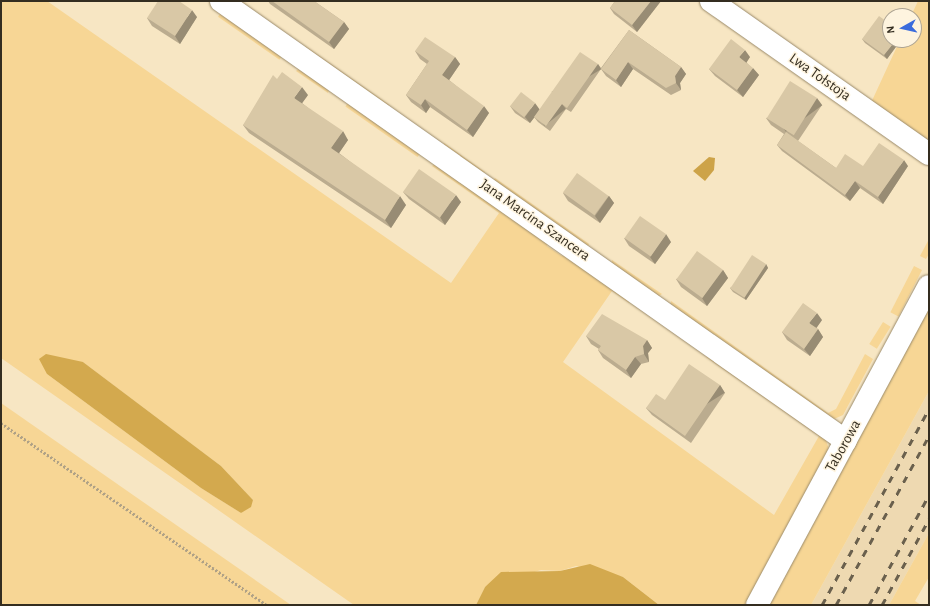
<!DOCTYPE html>
<meta charset="utf-8">
<style>
body{margin:0}
#map{position:relative;width:930px;height:606px;overflow:hidden;background:#f7e6c3;font-family:"Alegreya Sans",sans-serif}
div>[style]{position:absolute}
[style*='--x']{left:calc(var(--x)*1px);top:calc(var(--y)*1px);width:calc(var(--w)*1px);rotate:calc(var(--a)*1deg)}
.built>*{inset:0;background:#eed9b1}
.green>*{inset:0;background:#f7d695;transform-origin:0 0}
.forest>*{inset:0;background:#d3a94e}
.water>*{inset:0;background:#cda348}
.path>*{height:2.5px;margin-top:-1.25px;transform-origin:0;background:repeating-linear-gradient(90deg,#afa186 0 2px,transparent 0 4px)}
.roads{filter:drop-shadow(0 0 1px #9a8a6a) drop-shadow(0 0 1px #9a8a6a)}
.minor>*{height:22px;margin:-11px;padding:0 11px;transform-origin:11px;border-radius:11px;background:#fff}
.rail>*{height:3px;margin-top:-1.5px;transform-origin:0;background:repeating-linear-gradient(90deg,#6a604d 0 7px,transparent 0 14px)}
.wall>*{inset:0;background:#bbac8f}
.shaded-wall>*{inset:0;background:#988c74;transform-origin:0 0}
.building>*{inset:0;background:#d9c8a6;transform-origin:0 0}
span{translate:-50% -50%;white-space:nowrap;text-align:center;line-height:1.15;-webkit-text-stroke:3px #fef4df;paint-order:stroke}
.street-label{font-size:15px;color:#342d20}
.frame{position:absolute;inset:0;border:2px solid #342d20;pointer-events:none}
.north{position:absolute;left:882px;top:8px;width:40px;height:40px;box-sizing:border-box;background:#fef4df;border:1px solid #ada493;border-radius:50%;rotate:262deg;font-size:11px;font-weight:700;line-height:16px;text-align:center;color:#342d20}
.north::after{content:'';display:block;margin:auto;width:14px;height:18px;background:#3b6cdc;clip-path:polygon(50% 0,100% 100%,50% 72%,0 100%)}
</style>
<div id="map">
<div class="built">
<div style="clip-path:polygon(929px 391px,929px 533px,889px 605px,811px 605px)"></div>
</div>
<div class="green">
<div style="clip-path:polygon(evenodd,1px 1px,47px 1px,451px 283px,499px 213px,432px 166px,439px 162px,549px 238px,547px 246px,562px 256px,568px 253px,631px 297px,629px 303px,612px 291px,563px 362px,774px 515px,819px 436px,706px 357px,714px 355px,825px 438px,830px 452px,750px 605px,659px 605px,623px 577px,576px 566px,560px 571px,541px 570px,485px 587px,476px 605px,354px 605px,1px 358px,1px 1px,83px 362px,221px 466px,253px 500px,241px 513px,201px 488px,47px 374px,83px 362px)"></div>
<div style="clip-path:polygon(918px 1px,929px 1px,929px 147px,870px 105px,900px 40px,914px 40px,911px 16px)"></div>
<div style="left:222px;top:11px;width:75px;height:7px;rotate:35deg"></div>
<div style="left:305px;top:46px;width:103px;height:6px;rotate:35deg"></div>
<div style="clip-path:polygon(302px 66px,330px 86px,328px 93px,296px 71px)"></div>
<div style="left:350px;top:100px;width:88px;height:8px;rotate:35deg"></div>
<div style="clip-path:polygon(444px 143px,485px 172px,481px 175px,443px 149px)"></div>
<div style="left:495px;top:178px;width:115px;height:6px;rotate:35deg"></div>
<div style="clip-path:polygon(929px 239px,929px 254px,926px 259px,920px 256px)"></div>
<div style="clip-path:polygon(612px 260px,662px 294px,656px 298px,611px 266px)"></div>
<div style="left:914px;top:266px;width:9px;height:52px;rotate:27deg"></div>
<div style="clip-path:polygon(929px 300px,929px 391px,811px 605px,764px 605px)"></div>
<div style="clip-path:polygon(671px 301px,828px 413px,836px 409px,865px 354px,873px 359px,843px 415px,834px 419px,670px 307px)"></div>
<div style="left:883px;top:322px;width:9px;height:26px;rotate:32deg"></div>
<div style="clip-path:polygon(1px 403px,291px 605px,1px 605px)"></div>
<div style="clip-path:polygon(929px 533px,929px 577px,915px 601px,921px 605px,889px 605px)"></div>
</div>
<div class="forest">
<div style="clip-path:polygon(46px 354px,83px 362px,221px 466px,253px 500px,251px 507px,241px 513px,201px 488px,47px 374px,39px 359px)"></div>
<div style="clip-path:polygon(590px 564px,623px 577px,659px 605px,476px 605px,485px 587px,501px 572px,560px 571px)"></div>
</div>
<div class="water">
<div style="clip-path:polygon(709px 157px,715px 158px,714px 170px,705px 181px,693px 171px)"></div>
</div>
<div class="path">
<div style="--x:1;--y:423;--w:322;--a:34.4"></div>
</div>
<div class="roads">
<div class="minor">
<div style="--x:221;--y:1;--w:764;--a:35.15"></div>
<div style="--x:711;--y:1;--w:266;--a:35.1"></div>
<div style="--x:757;--y:605;--w:362;--a:-61.7"></div>
</div>
</div>
<div class="rail">
<div style="--x:822;--y:605;--w:223;--a:-61.4"></div>
<div style="--x:836;--y:605;--w:193;--a:-61.2"></div>
<div style="--x:869;--y:605;--w:125;--a:-61.4"></div>
<div style="--x:882;--y:605;--w:98;--a:-61.3"></div>
</div>
<div class="wall">
<div style="clip-path:polygon(268px 1px,314px 1px,344px 22px,349px 29px,334px 49px,270px 4px)"></div>
<div style="clip-path:polygon(615px 1px,661px 1px,637px 32px,614px 14px,610px 8px)"></div>
<div style="clip-path:polygon(197px 17px,180px 44px,152px 26px,147px 18px)"></div>
<div style="clip-path:polygon(629px 30px,681px 67px,686px 74px,680px 83px,681px 90px,671px 95px,633px 69px,621px 87px,606px 76px,601px 69px,571px 112px,566px 109px,550px 131px,538px 122px,534px 117px,539px 111px,530px 123px,515px 113px,510px 106px,540px 110px,598px 64px,601px 68px)"></div>
<div style="clip-path:polygon(862px 39px,890px 40px,901px 40px,887px 59px,865px 43px)"></div>
<div style="clip-path:polygon(415px 51px,455px 57px,460px 64px,449px 80px,489px 113px,473px 137px,430px 107px,426px 113px,411px 102px,406px 95px,427px 64px,420px 59px)"></div>
<div style="clip-path:polygon(750px 57px,746px 62px,759px 75px,743px 97px,715px 76px,709px 69px)"></div>
<div style="clip-path:polygon(308px 95px,302px 103px,348px 140px,339px 153px,406px 205px,391px 228px,249px 133px,243px 125px)"></div>
<div style="clip-path:polygon(822px 105px,798px 141px,836px 168px,863px 166px,908px 166px,883px 204px,860px 188px,850px 201px,782px 151px,777px 145px,784px 134px,771px 125px,766px 118px)"></div>
<div style="clip-path:polygon(403px 192px,461px 202px,445px 225px,409px 199px)"></div>
<div style="clip-path:polygon(563px 193px,609px 196px,614px 203px,600px 223px,568px 201px)"></div>
<div style="clip-path:polygon(624px 238px,671px 242px,655px 264px,629px 246px)"></div>
<div style="clip-path:polygon(766px 264px,768px 268px,746px 300px,733px 292px,730px 288px)"></div>
<div style="clip-path:polygon(723px 270px,728px 278px,707px 306px,681px 287px,676px 279px)"></div>
<div style="clip-path:polygon(822px 320px,816px 328px,818px 329px,823px 337px,810px 356px,787px 340px,782px 332px)"></div>
<div style="clip-path:polygon(586px 336px,647px 340px,652px 348px,648px 353px,649px 362px,641px 364px,631px 378px,603px 358px,598px 350px,599px 349px,591px 344px)"></div>
<div style="clip-path:polygon(720px 385px,725px 393px,691px 443px,652px 415px,646px 408px,665px 400px)"></div>
</div>
<div class="shaded-wall">
<div style="clip-path:polygon(651px 1px,661px 1px,637px 32px,632px 25px)"></div>
<div style="clip-path:polygon(192px 10px,197px 17px,180px 44px,175px 36px)"></div>
<div style="clip-path:polygon(344px 22px,349px 29px,334px 49px,329px 42px)"></div>
<div style="clip-path:polygon(896px 40px,901px 40px,887px 59px,884px 55px)"></div>
<div style="clip-path:polygon(745px 50px,750px 57px,745px 65px,739px 57px)"></div>
<div style="clip-path:polygon(455px 57px,460px 64px,447px 83px,442px 75px)"></div>
<div style="clip-path:polygon(628px 62px,633px 69px,621px 87px,616px 80px)"></div>
<div style="left:598px;top:64px;width:6px;height:54px;rotate:59deg"></div>
<div style="clip-path:polygon(681px 67px,686px 74px,680px 83px,681px 90px,676px 83px,675px 76px)"></div>
<div style="clip-path:polygon(753px 68px,759px 75px,743px 97px,737px 90px)"></div>
<div style="clip-path:polygon(302px 87px,308px 95px,300px 106px,294px 98px)"></div>
<div style="left:817px;top:98px;width:9px;height:45px;rotate:54deg"></div>
<div style="clip-path:polygon(425px 99px,430px 107px,426px 113px,421px 105px)"></div>
<div style="clip-path:polygon(535px 103px,540px 110px,530px 123px,525px 117px)"></div>
<div style="left:562px;top:104px;width:6px;height:27px;rotate:51deg"></div>
<div style="clip-path:polygon(484px 106px,489px 113px,473px 137px,467px 130px)"></div>
<div style="clip-path:polygon(343px 131px,348px 140px,337px 156px,331px 148px)"></div>
<div style="clip-path:polygon(904px 160px,908px 166px,883px 204px,878px 197px)"></div>
<div style="clip-path:polygon(855px 181px,860px 188px,850px 201px,845px 195px)"></div>
<div style="clip-path:polygon(456px 195px,461px 202px,445px 225px,440px 217px)"></div>
<div style="clip-path:polygon(400px 196px,406px 205px,391px 228px,385px 220px)"></div>
<div style="clip-path:polygon(609px 196px,614px 203px,600px 223px,595px 216px)"></div>
<div style="clip-path:polygon(666px 234px,671px 242px,655px 264px,650px 257px)"></div>
<div style="clip-path:polygon(766px 264px,768px 268px,746px 300px,743px 296px)"></div>
<div style="clip-path:polygon(723px 270px,728px 278px,707px 306px,702px 298px)"></div>
<div style="clip-path:polygon(817px 313px,822px 320px,815px 330px,809px 323px)"></div>
<div style="clip-path:polygon(818px 329px,823px 337px,810px 356px,804px 349px)"></div>
<div style="clip-path:polygon(647px 340px,652px 348px,648px 353px,649px 362px,644px 354px,643px 346px)"></div>
<div style="clip-path:polygon(635px 357px,641px 364px,631px 378px,626px 370px)"></div>
<div style="left:720px;top:385px;width:9px;height:62px;rotate:58deg"></div>
</div>
<div class="building">
<div style="clip-path:polygon(158px 1px,179px 1px,192px 10px,175px 36px,147px 18px)"></div>
<div style="clip-path:polygon(272px 1px,314px 1px,344px 22px,329px 42px)"></div>
<div style="clip-path:polygon(615px 1px,651px 1px,632px 25px,610px 8px)"></div>
<div style="clip-path:polygon(879px 16px,890px 24px,890px 40px,896px 40px,884px 55px,862px 39px)"></div>
<div style="clip-path:polygon(629px 30px,681px 67px,675px 76px,676px 83px,666px 88px,628px 62px,616px 80px,601px 69px)"></div>
<div style="clip-path:polygon(425px 37px,455px 57px,442px 75px,484px 106px,467px 130px,425px 99px,421px 105px,406px 95px,429px 61px,415px 51px)"></div>
<div style="clip-path:polygon(731px 39px,745px 50px,739px 57px,753px 68px,737px 90px,709px 69px)"></div>
<div style="clip-path:polygon(580px 52px,598px 64px,567px 108px,562px 104px,546px 126px,534px 117px)"></div>
<div style="clip-path:polygon(282px 72px,302px 87px,294px 98px,343px 131px,331px 148px,400px 196px,385px 220px,243px 125px,273px 75px,277px 79px)"></div>
<div style="left:790px;top:81px;width:32px;height:44px;rotate:32deg"></div>
<div style="left:521px;top:92px;width:18px;height:18px;rotate:38deg"></div>
<div style="clip-path:polygon(786px 132px,836px 168px,845px 154px,863px 166px,879px 143px,904px 160px,878px 197px,855px 181px,845px 195px,777px 145px)"></div>
<div style="left:419px;top:169px;width:45px;height:28px;rotate:35deg"></div>
<div style="left:577px;top:173px;width:39px;height:24px;rotate:36deg"></div>
<div style="left:640px;top:216px;width:32px;height:27px;rotate:35deg"></div>
<div style="left:697px;top:251px;width:32px;height:35px;rotate:36deg"></div>
<div style="left:752px;top:255px;width:17px;height:40px;rotate:33deg"></div>
<div style="clip-path:polygon(803px 303px,817px 313px,809px 323px,818px 329px,804px 349px,782px 332px)"></div>
<div style="clip-path:polygon(602px 314px,647px 340px,643px 346px,644px 354px,635px 357px,626px 370px,598px 350px,601px 346px,586px 336px)"></div>
<div style="clip-path:polygon(689px 364px,720px 385px,685px 436px,646px 408px,656px 394px,665px 400px)"></div>
</div>
<div class="street-label">
<span style="left:820px;top:77px;rotate:35deg">Lwa Tołstoja</span>
<span style="left:535px;top:220px;rotate:35deg">Jana Marcina Szancera</span>
<span style="left:843px;top:446px;rotate:-61deg">Taborowa</span>
</div>
<div class="frame"></div>
<div class="north">N</div>
</div>
